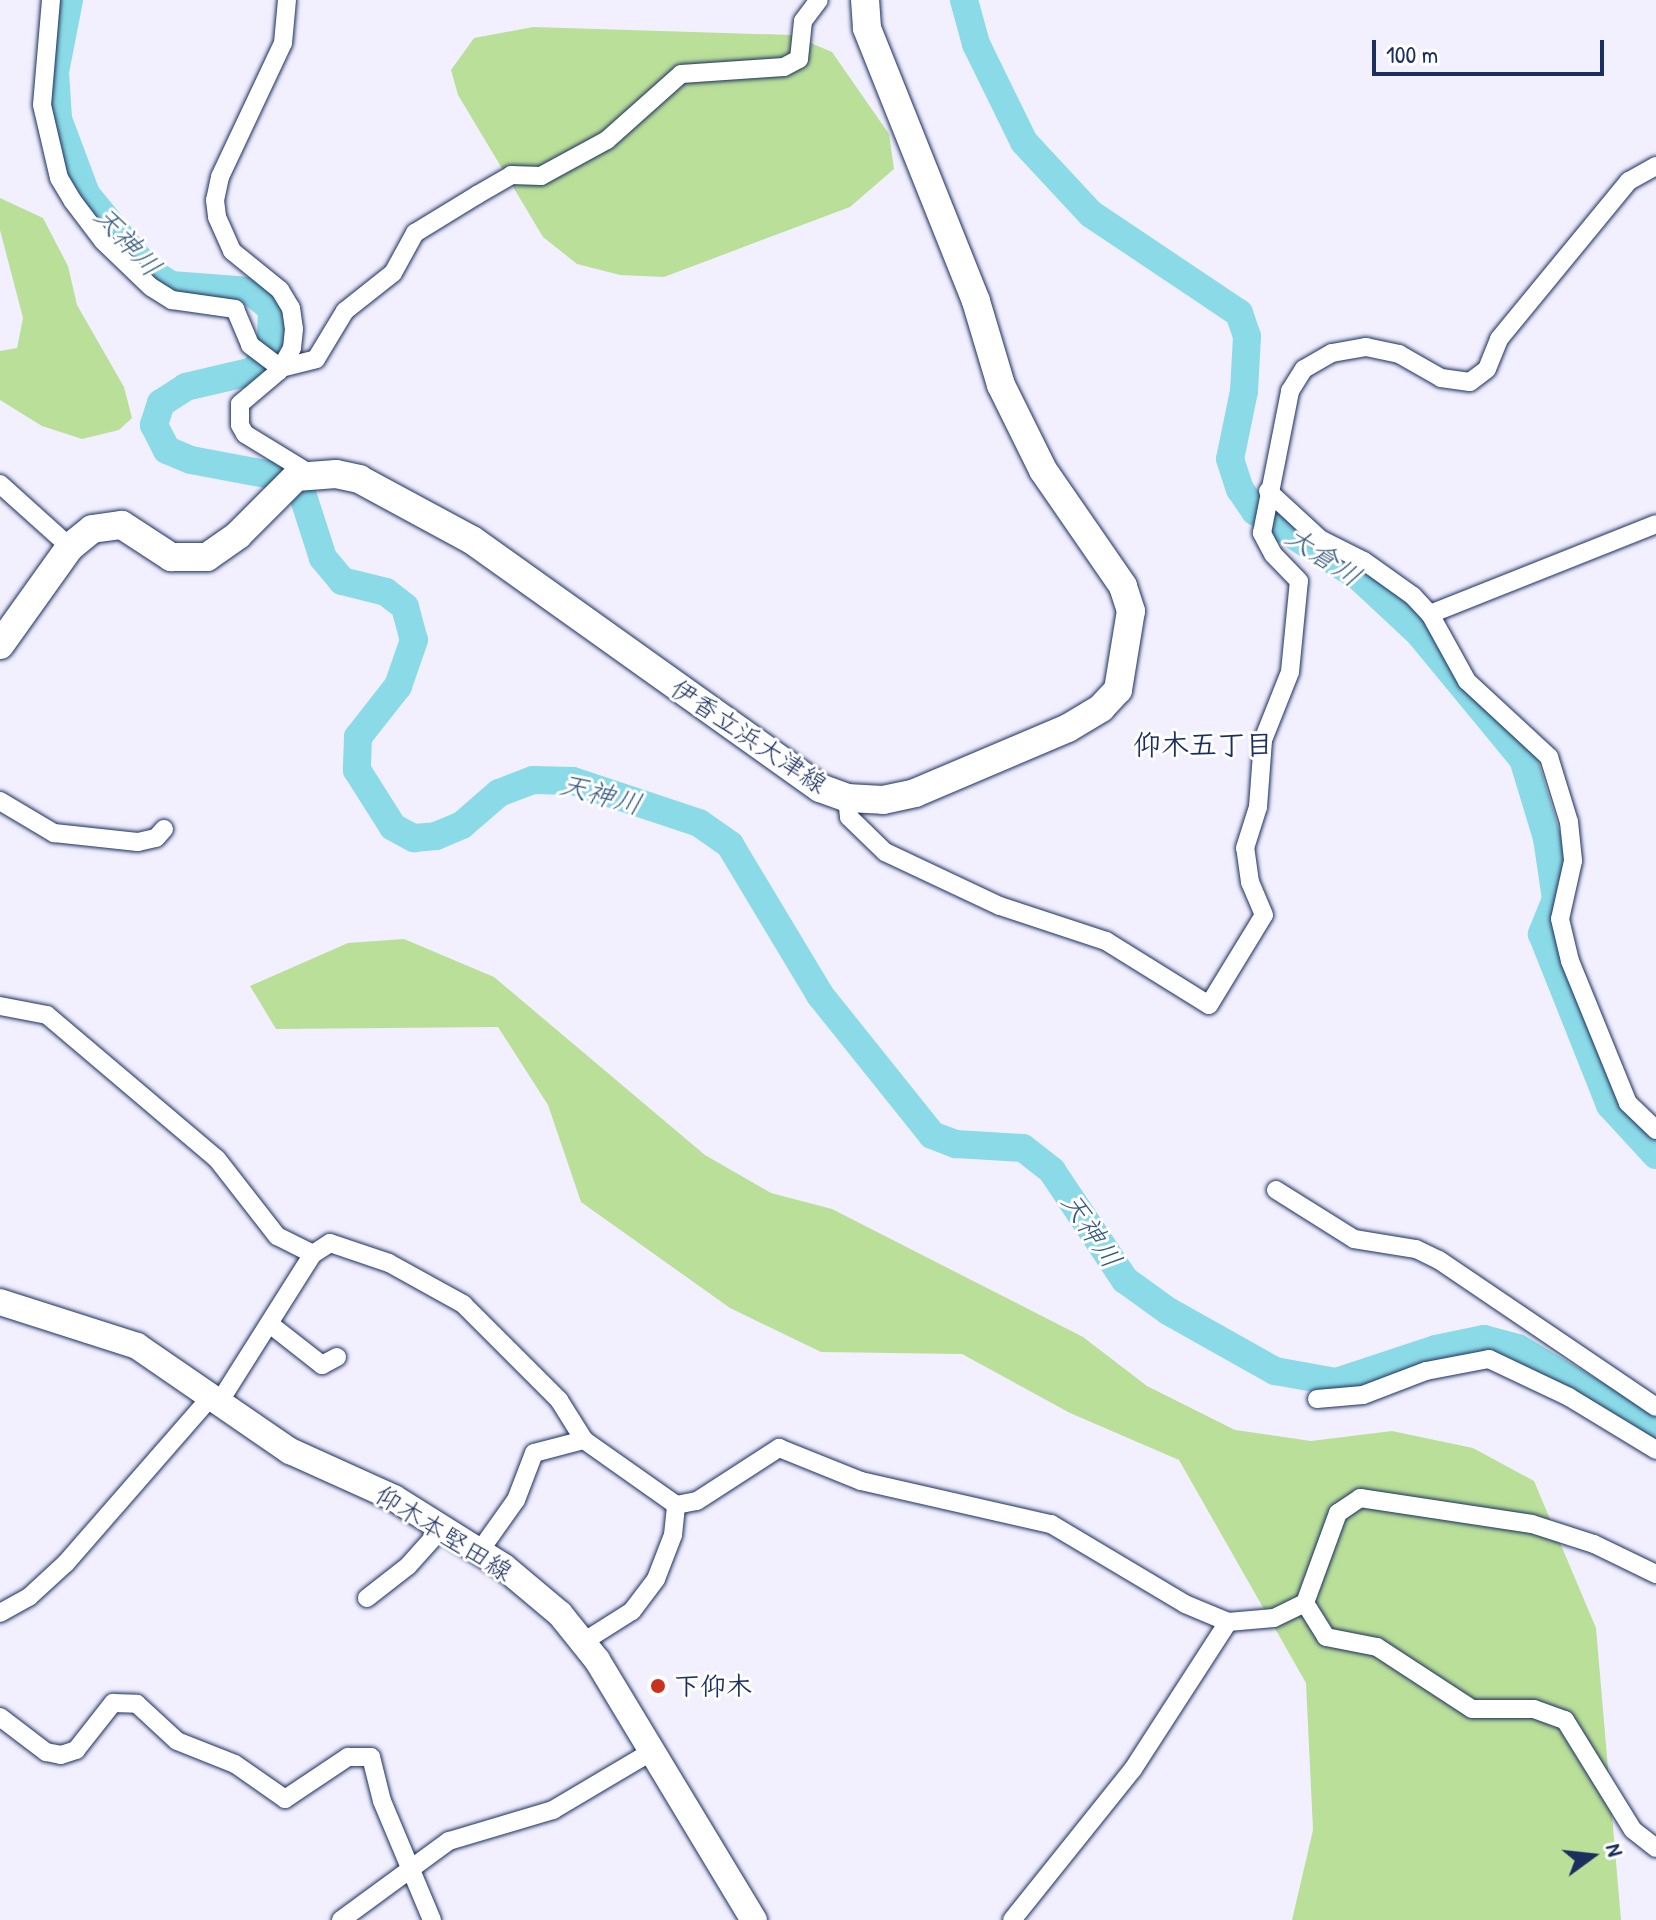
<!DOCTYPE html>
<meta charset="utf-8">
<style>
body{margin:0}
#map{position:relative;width:1656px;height:1920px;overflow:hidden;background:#f2f0ff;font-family:"Patrick Hand","Klee One",sans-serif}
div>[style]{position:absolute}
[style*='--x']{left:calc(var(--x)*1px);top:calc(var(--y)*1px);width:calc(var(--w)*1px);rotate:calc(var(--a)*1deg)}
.green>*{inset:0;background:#badf99}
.river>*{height:28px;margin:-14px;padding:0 14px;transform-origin:14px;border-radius:14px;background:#8bdae7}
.roads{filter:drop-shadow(0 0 2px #1b2f5e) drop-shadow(0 0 2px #1b2f5e)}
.minor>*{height:18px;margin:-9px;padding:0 9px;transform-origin:9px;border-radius:9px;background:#fff}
.secondary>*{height:26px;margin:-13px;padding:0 13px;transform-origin:13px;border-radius:13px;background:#fff}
.primary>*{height:28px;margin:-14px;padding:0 14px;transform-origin:14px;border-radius:14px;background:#fff}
.dots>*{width:22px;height:22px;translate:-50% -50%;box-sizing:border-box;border:4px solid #fff;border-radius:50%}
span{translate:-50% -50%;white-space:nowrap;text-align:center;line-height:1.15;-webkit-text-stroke:6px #fff;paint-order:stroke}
.street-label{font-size:26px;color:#1b2f5e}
.poi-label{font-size:26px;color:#1b2f5e;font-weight:700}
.left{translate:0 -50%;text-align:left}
.water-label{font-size:28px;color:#375a80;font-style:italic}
.neighbourhood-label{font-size:28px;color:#1b2f5e;font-weight:700}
.north{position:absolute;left:1552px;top:1816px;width:80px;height:80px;-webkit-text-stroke:6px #fff;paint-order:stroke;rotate:75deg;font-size:22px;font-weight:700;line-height:32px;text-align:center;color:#1b2f5e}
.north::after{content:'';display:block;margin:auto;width:28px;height:36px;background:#1b2f5e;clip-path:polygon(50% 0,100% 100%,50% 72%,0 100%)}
.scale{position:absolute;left:1372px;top:40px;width:232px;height:36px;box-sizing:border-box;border:4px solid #1b2f5e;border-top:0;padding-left:10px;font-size:24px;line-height:28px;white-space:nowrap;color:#1b2f5e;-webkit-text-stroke:6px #fff;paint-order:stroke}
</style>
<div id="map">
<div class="green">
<div style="clip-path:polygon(533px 27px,792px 35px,832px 52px,889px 134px,894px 169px,850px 207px,664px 277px,620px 275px,577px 264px,543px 237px,458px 95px,451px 70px,474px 38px)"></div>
<div style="clip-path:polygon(0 198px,43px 218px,68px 266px,77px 305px,124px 387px,132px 418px,119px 430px,82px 439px,42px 426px,0 400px,0 351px,17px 348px,23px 318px,0 230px)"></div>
<div style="clip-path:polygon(404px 939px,494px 977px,705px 1155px,771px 1193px,832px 1209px,1083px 1337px,1147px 1386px,1235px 1430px,1311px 1441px,1392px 1431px,1473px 1448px,1534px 1481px,1596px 1628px,1621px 1920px,1292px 1920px,1313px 1830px,1306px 1683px,1179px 1460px,1070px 1413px,962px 1354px,821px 1352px,730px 1308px,581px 1202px,548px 1105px,498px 1027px,276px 1029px,250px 986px,348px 943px)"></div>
</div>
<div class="river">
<div style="--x:69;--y:0;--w:73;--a:101"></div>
<div style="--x:55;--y:72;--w:47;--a:86.3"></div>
<div style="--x:58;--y:119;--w:80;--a:69.5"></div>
<div style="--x:86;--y:194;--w:98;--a:50.8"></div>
<div style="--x:148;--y:270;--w:27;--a:33"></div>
<div style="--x:171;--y:285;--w:79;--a:4.3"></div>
<div style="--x:250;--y:291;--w:28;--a:39"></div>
<div style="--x:272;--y:309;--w:33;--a:92"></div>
<div style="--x:271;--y:342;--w:34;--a:120"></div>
<div style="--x:254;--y:371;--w:70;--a:166.8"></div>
<div style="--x:186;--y:387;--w:30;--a:147"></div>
<div style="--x:161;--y:403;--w:23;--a:108"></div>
<div style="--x:154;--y:425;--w:28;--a:63"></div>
<div style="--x:167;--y:450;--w:26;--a:23"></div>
<div style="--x:191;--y:460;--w:93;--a:10.6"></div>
<div style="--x:282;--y:477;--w:28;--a:42"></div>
<div style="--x:303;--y:496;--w:65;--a:72.1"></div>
<div style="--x:323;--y:558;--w:30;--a:50"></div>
<div style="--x:342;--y:581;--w:45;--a:14"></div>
<div style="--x:386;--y:592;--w:24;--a:38"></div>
<div style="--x:405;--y:607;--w:34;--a:75"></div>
<div style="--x:414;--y:640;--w:49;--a:109.2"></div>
<div style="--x:398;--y:686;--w:65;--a:128.1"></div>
<div style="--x:358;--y:737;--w:33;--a:92"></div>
<div style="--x:357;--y:770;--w:67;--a:57.7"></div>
<div style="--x:393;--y:827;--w:24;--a:28"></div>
<div style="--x:414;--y:838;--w:22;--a:-5"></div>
<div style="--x:436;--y:836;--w:28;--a:-23"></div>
<div style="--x:462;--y:825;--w:49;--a:-40.9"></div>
<div style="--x:499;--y:793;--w:36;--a:-21"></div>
<div style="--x:533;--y:780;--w:40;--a:1.4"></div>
<div style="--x:573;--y:781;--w:133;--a:18.4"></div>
<div style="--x:699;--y:823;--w:38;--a:35"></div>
<div style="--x:730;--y:845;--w:175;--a:59"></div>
<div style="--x:820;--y:995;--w:179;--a:51.3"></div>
<div style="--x:932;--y:1135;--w:26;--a:21"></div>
<div style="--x:956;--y:1144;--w:67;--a:3.4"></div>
<div style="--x:1023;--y:1148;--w:37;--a:38"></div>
<div style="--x:1052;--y:1171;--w:131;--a:56.2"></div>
<div style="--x:1125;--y:1280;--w:53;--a:35.8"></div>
<div style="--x:1168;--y:1311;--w:123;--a:29.3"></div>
<div style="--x:1275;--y:1371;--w:62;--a:10.2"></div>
<div style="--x:1336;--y:1382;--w:105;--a:-18.3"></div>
<div style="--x:1436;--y:1349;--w:49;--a:-11.8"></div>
<div style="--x:1484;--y:1339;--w:35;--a:15"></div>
<div style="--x:1518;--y:1348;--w:161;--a:31"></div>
<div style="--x:964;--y:0;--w:46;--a:74.7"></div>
<div style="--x:976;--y:44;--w:109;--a:63.9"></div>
<div style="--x:1024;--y:142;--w:98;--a:47.1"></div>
<div style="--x:1091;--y:214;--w:178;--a:33.8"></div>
<div style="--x:1239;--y:313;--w:24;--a:71"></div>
<div style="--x:1247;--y:336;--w:55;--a:93.1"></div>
<div style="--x:1244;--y:391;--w:69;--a:101.6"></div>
<div style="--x:1230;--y:459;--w:32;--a:72"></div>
<div style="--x:1240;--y:489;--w:27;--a:56"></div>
<div style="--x:1255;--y:511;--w:123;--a:32.4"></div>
<div style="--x:1359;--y:577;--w:82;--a:43"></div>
<div style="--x:1419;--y:633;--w:163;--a:50.5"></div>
<div style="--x:1523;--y:759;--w:83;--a:73.1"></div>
<div style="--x:1547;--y:838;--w:62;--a:81.6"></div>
<div style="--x:1556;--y:899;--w:38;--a:112"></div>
<div style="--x:1542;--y:934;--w:184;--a:68.3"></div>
<div style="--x:1610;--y:1105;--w:68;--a:47.4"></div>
</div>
<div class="roads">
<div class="minor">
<div style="--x:51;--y:0;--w:105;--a:94.9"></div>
<div style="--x:42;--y:105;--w:75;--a:76.9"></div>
<div style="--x:59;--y:178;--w:26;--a:59"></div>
<div style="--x:72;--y:200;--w:51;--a:52.9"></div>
<div style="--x:103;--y:241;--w:66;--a:43.8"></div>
<div style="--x:151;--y:287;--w:25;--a:32"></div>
<div style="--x:172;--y:300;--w:64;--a:8.1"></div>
<div style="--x:235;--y:309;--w:39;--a:67"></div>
<div style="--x:250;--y:345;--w:39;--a:37"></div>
<div style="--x:281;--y:368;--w:36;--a:-14"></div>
<div style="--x:316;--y:359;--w:56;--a:-58.9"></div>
<div style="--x:345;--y:311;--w:61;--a:-38.4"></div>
<div style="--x:393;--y:273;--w:46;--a:-61.2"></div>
<div style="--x:415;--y:233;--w:73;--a:-31.5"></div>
<div style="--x:477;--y:195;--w:39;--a:-30"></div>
<div style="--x:511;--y:175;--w:30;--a:2"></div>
<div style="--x:541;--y:176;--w:75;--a:-28.6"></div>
<div style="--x:607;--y:140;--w:99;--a:-41.7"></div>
<div style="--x:681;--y:74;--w:103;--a:-3.9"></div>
<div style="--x:784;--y:67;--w:17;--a:-28"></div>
<div style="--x:799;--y:59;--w:38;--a:-84"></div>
<div style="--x:803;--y:21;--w:26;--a:-53"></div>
<div style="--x:287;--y:0;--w:43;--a:95.3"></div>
<div style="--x:283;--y:43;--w:148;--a:115.2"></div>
<div style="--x:220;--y:177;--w:24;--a:102"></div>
<div style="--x:215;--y:200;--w:17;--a:83"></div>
<div style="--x:217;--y:217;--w:37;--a:66"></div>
<div style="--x:232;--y:251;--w:62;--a:39.1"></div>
<div style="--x:280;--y:290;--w:21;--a:59"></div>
<div style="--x:291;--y:308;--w:21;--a:82"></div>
<div style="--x:294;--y:329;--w:19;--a:96"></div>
<div style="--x:292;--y:348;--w:26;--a:119"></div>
<div style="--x:279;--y:371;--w:51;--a:139.8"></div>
<div style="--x:240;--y:404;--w:21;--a:90"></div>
<div style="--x:240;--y:425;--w:10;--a:61"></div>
<div style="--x:245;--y:434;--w:75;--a:31.4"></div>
<div style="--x:0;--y:484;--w:94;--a:42"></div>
<div style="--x:1268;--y:491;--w:71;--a:42.7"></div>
<div style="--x:1320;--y:539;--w:49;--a:26.6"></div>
<div style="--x:1364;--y:561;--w:60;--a:35.5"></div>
<div style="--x:1413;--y:596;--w:25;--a:47"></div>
<div style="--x:1430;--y:614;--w:77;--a:61.1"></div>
<div style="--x:1467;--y:681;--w:112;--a:42.8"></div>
<div style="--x:1549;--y:757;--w:68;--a:72.9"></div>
<div style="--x:1569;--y:822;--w:39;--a:84"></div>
<div style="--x:1573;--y:861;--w:59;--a:102.6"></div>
<div style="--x:1560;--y:919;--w:43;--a:76.6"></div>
<div style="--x:1570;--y:961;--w:153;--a:67.8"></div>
<div style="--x:1628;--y:1103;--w:39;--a:44"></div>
<div style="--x:1430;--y:614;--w:243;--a:-21.7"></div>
<div style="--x:847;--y:798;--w:19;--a:84"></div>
<div style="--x:849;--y:817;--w:50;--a:44.2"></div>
<div style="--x:885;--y:852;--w:127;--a:25.2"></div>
<div style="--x:1000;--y:906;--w:112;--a:18.3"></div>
<div style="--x:1106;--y:941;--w:121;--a:31.9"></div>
<div style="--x:1209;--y:1005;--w:105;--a:-58.6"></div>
<div style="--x:1264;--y:915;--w:36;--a:-113"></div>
<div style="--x:1250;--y:882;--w:34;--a:-98"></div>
<div style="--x:1245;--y:848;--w:43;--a:-72.4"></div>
<div style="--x:1258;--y:807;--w:67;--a:-85.7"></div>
<div style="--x:1263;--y:740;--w:73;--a:-68.3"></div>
<div style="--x:1290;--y:672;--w:91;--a:-84.4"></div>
<div style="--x:1299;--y:581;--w:37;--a:-134"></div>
<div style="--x:1273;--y:554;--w:24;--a:-118"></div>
<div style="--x:1262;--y:533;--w:145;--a:-78.8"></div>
<div style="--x:1290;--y:391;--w:26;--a:-58"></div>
<div style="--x:1304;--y:369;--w:32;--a:-30"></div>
<div style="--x:1332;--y:353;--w:35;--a:-10"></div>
<div style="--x:1366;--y:347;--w:34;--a:12"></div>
<div style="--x:1399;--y:354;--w:48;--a:29.7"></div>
<div style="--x:1441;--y:378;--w:29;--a:8"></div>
<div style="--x:1470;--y:382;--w:21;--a:-37"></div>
<div style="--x:1487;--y:369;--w:32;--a:-68"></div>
<div style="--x:1499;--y:339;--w:205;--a:-50.6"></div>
<div style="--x:1629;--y:181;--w:31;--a:-29"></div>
<div style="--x:0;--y:801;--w:63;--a:30.7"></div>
<div style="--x:54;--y:833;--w:84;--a:6.1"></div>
<div style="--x:138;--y:842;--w:18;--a:-13"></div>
<div style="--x:156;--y:838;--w:12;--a:-48"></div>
<div style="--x:0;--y:1006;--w:48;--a:10.8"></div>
<div style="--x:47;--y:1015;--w:223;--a:40.3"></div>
<div style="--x:217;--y:1159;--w:98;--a:52.1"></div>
<div style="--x:277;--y:1236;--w:40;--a:26.6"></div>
<div style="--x:1276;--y:1190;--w:92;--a:32.1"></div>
<div style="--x:1354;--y:1239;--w:63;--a:9.2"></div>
<div style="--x:1416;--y:1249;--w:25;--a:26"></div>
<div style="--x:1439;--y:1260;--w:262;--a:34.1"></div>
<div style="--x:271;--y:1325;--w:65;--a:38.1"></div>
<div style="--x:322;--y:1365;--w:17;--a:-28"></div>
<div style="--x:1317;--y:1399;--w:46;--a:-5"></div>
<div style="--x:1363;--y:1395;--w:67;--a:-20.9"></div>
<div style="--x:1426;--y:1371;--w:64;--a:-10.8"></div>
<div style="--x:1489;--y:1359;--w:89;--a:25.4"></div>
<div style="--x:1569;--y:1397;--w:102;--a:31.3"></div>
<div style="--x:218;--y:1404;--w:178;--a:-57.7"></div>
<div style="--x:313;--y:1254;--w:20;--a:-33"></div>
<div style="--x:330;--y:1243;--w:62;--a:18.7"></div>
<div style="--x:389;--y:1263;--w:85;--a:29"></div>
<div style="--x:463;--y:1304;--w:136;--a:45"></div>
<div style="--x:559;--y:1400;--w:47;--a:58"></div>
<div style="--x:584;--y:1440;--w:113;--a:35.2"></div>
<div style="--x:676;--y:1505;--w:21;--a:-11"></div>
<div style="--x:697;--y:1501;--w:98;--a:-32.9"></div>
<div style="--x:779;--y:1448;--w:88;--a:21.9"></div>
<div style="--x:861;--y:1481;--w:195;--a:12.8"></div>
<div style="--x:1051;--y:1524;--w:156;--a:30.8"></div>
<div style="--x:1185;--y:1604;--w:47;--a:22.7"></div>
<div style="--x:1228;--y:1622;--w:46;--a:-5"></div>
<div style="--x:1274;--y:1618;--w:34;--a:-26"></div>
<div style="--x:1305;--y:1603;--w:96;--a:-69.9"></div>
<div style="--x:1338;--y:1513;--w:27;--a:-34"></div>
<div style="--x:1360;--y:1498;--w:174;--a:8.6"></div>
<div style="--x:1532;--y:1524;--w:65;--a:17.9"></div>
<div style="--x:1594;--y:1544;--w:69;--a:25.8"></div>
<div style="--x:479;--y:1552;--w:64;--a:-54.6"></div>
<div style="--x:516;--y:1500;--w:50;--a:-69"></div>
<div style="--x:534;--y:1453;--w:52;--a:-14.6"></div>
<div style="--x:367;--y:1598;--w:52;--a:-38"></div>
<div style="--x:408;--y:1566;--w:51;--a:-48.2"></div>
<div style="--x:1305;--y:1603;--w:40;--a:58"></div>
<div style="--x:1326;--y:1637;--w:52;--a:11.1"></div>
<div style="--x:1377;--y:1647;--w:113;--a:33.1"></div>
<div style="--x:1472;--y:1709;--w:62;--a:0"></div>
<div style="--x:1534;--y:1709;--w:33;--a:20"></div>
<div style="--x:1565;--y:1720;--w:129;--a:58.3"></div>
<div style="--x:1633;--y:1830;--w:29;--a:38"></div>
<div style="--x:0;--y:1613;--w:33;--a:-29"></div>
<div style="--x:29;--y:1597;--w:50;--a:-42.6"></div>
<div style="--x:66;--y:1563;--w:218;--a:-48.9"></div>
<div style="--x:583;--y:1642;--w:58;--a:-32.3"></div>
<div style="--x:632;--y:1611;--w:40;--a:-53"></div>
<div style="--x:656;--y:1579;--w:47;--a:-68.9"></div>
<div style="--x:673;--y:1535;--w:30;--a:-84"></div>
<div style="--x:0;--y:1717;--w:58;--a:37.3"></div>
<div style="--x:46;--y:1752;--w:15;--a:11"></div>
<div style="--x:61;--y:1755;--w:16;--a:-18"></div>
<div style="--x:76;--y:1750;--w:60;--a:-51.8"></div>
<div style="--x:113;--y:1703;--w:24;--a:2"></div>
<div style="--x:137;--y:1704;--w:54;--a:42.8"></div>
<div style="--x:177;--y:1741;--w:62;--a:21.6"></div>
<div style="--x:235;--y:1764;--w:61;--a:35"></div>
<div style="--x:285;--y:1799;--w:76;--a:-33.7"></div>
<div style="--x:348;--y:1757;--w:23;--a:0"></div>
<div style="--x:371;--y:1757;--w:45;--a:76"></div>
<div style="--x:382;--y:1801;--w:129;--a:67.2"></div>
<div style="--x:341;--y:1920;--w:134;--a:-36.2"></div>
<div style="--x:449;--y:1841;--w:109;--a:-16.6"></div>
<div style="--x:553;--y:1810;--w:117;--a:-30.7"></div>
<div style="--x:1012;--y:1920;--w:193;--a:-51.3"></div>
<div style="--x:1133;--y:1769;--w:175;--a:-57.1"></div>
</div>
<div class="secondary">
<div style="--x:0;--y:1302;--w:144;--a:17.8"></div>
<div style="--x:137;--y:1346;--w:186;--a:34.5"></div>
<div style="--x:290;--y:1451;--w:114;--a:24.3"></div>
<div style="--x:394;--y:1498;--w:130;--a:32.1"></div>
<div style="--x:504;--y:1567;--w:73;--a:40"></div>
<div style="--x:560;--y:1614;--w:59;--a:51.2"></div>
<div style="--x:597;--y:1660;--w:304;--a:58.9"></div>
</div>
<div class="primary">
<div style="--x:0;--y:645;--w:120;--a:-54.5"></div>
<div style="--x:70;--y:547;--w:28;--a:-39"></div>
<div style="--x:92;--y:529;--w:30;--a:-8"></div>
<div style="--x:122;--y:525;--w:59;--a:33.1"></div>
<div style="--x:171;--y:557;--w:36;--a:0"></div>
<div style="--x:207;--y:557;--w:38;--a:-35"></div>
<div style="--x:238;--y:535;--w:82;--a:-45"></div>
<div style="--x:296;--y:477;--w:40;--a:-4.3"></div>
<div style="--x:336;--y:474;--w:24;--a:12"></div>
<div style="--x:359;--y:479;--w:128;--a:28.4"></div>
<div style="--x:472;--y:540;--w:427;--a:35.5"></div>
<div style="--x:820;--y:788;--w:29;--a:20"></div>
<div style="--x:847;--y:798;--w:36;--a:3"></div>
<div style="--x:883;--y:800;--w:33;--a:-12"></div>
<div style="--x:915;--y:793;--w:166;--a:-23"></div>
<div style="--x:1068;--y:728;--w:39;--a:-31"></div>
<div style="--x:1101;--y:708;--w:25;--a:-47"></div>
<div style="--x:1118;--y:690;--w:80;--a:-80.7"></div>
<div style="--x:1131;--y:611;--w:26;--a:-108"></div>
<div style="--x:1123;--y:586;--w:141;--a:-124.6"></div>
<div style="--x:1043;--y:470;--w:95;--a:-116.3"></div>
<div style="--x:1001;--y:385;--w:88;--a:-106.6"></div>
<div style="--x:976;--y:301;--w:294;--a:-111.8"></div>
<div style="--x:867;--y:28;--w:28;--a:-94"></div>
</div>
</div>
<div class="dots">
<div style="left:658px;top:1686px;background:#c8321e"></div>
</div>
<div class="street-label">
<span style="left:749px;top:736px;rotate:34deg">伊香立浜大津線</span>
<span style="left:444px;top:1533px;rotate:32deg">仰木本堅田線</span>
</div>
<div class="poi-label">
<span class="left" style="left:674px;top:1686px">下仰木</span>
</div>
<div class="water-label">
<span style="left:128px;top:241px;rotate:47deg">天神川</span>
<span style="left:1324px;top:556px;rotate:34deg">大倉川</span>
<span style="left:601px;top:794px;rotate:15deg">天神川</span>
<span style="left:1092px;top:1230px;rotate:56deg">天神川</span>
</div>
<div class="neighbourhood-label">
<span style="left:1203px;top:744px">仰木五丁目</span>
</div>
<div class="north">N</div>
<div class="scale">100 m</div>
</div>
